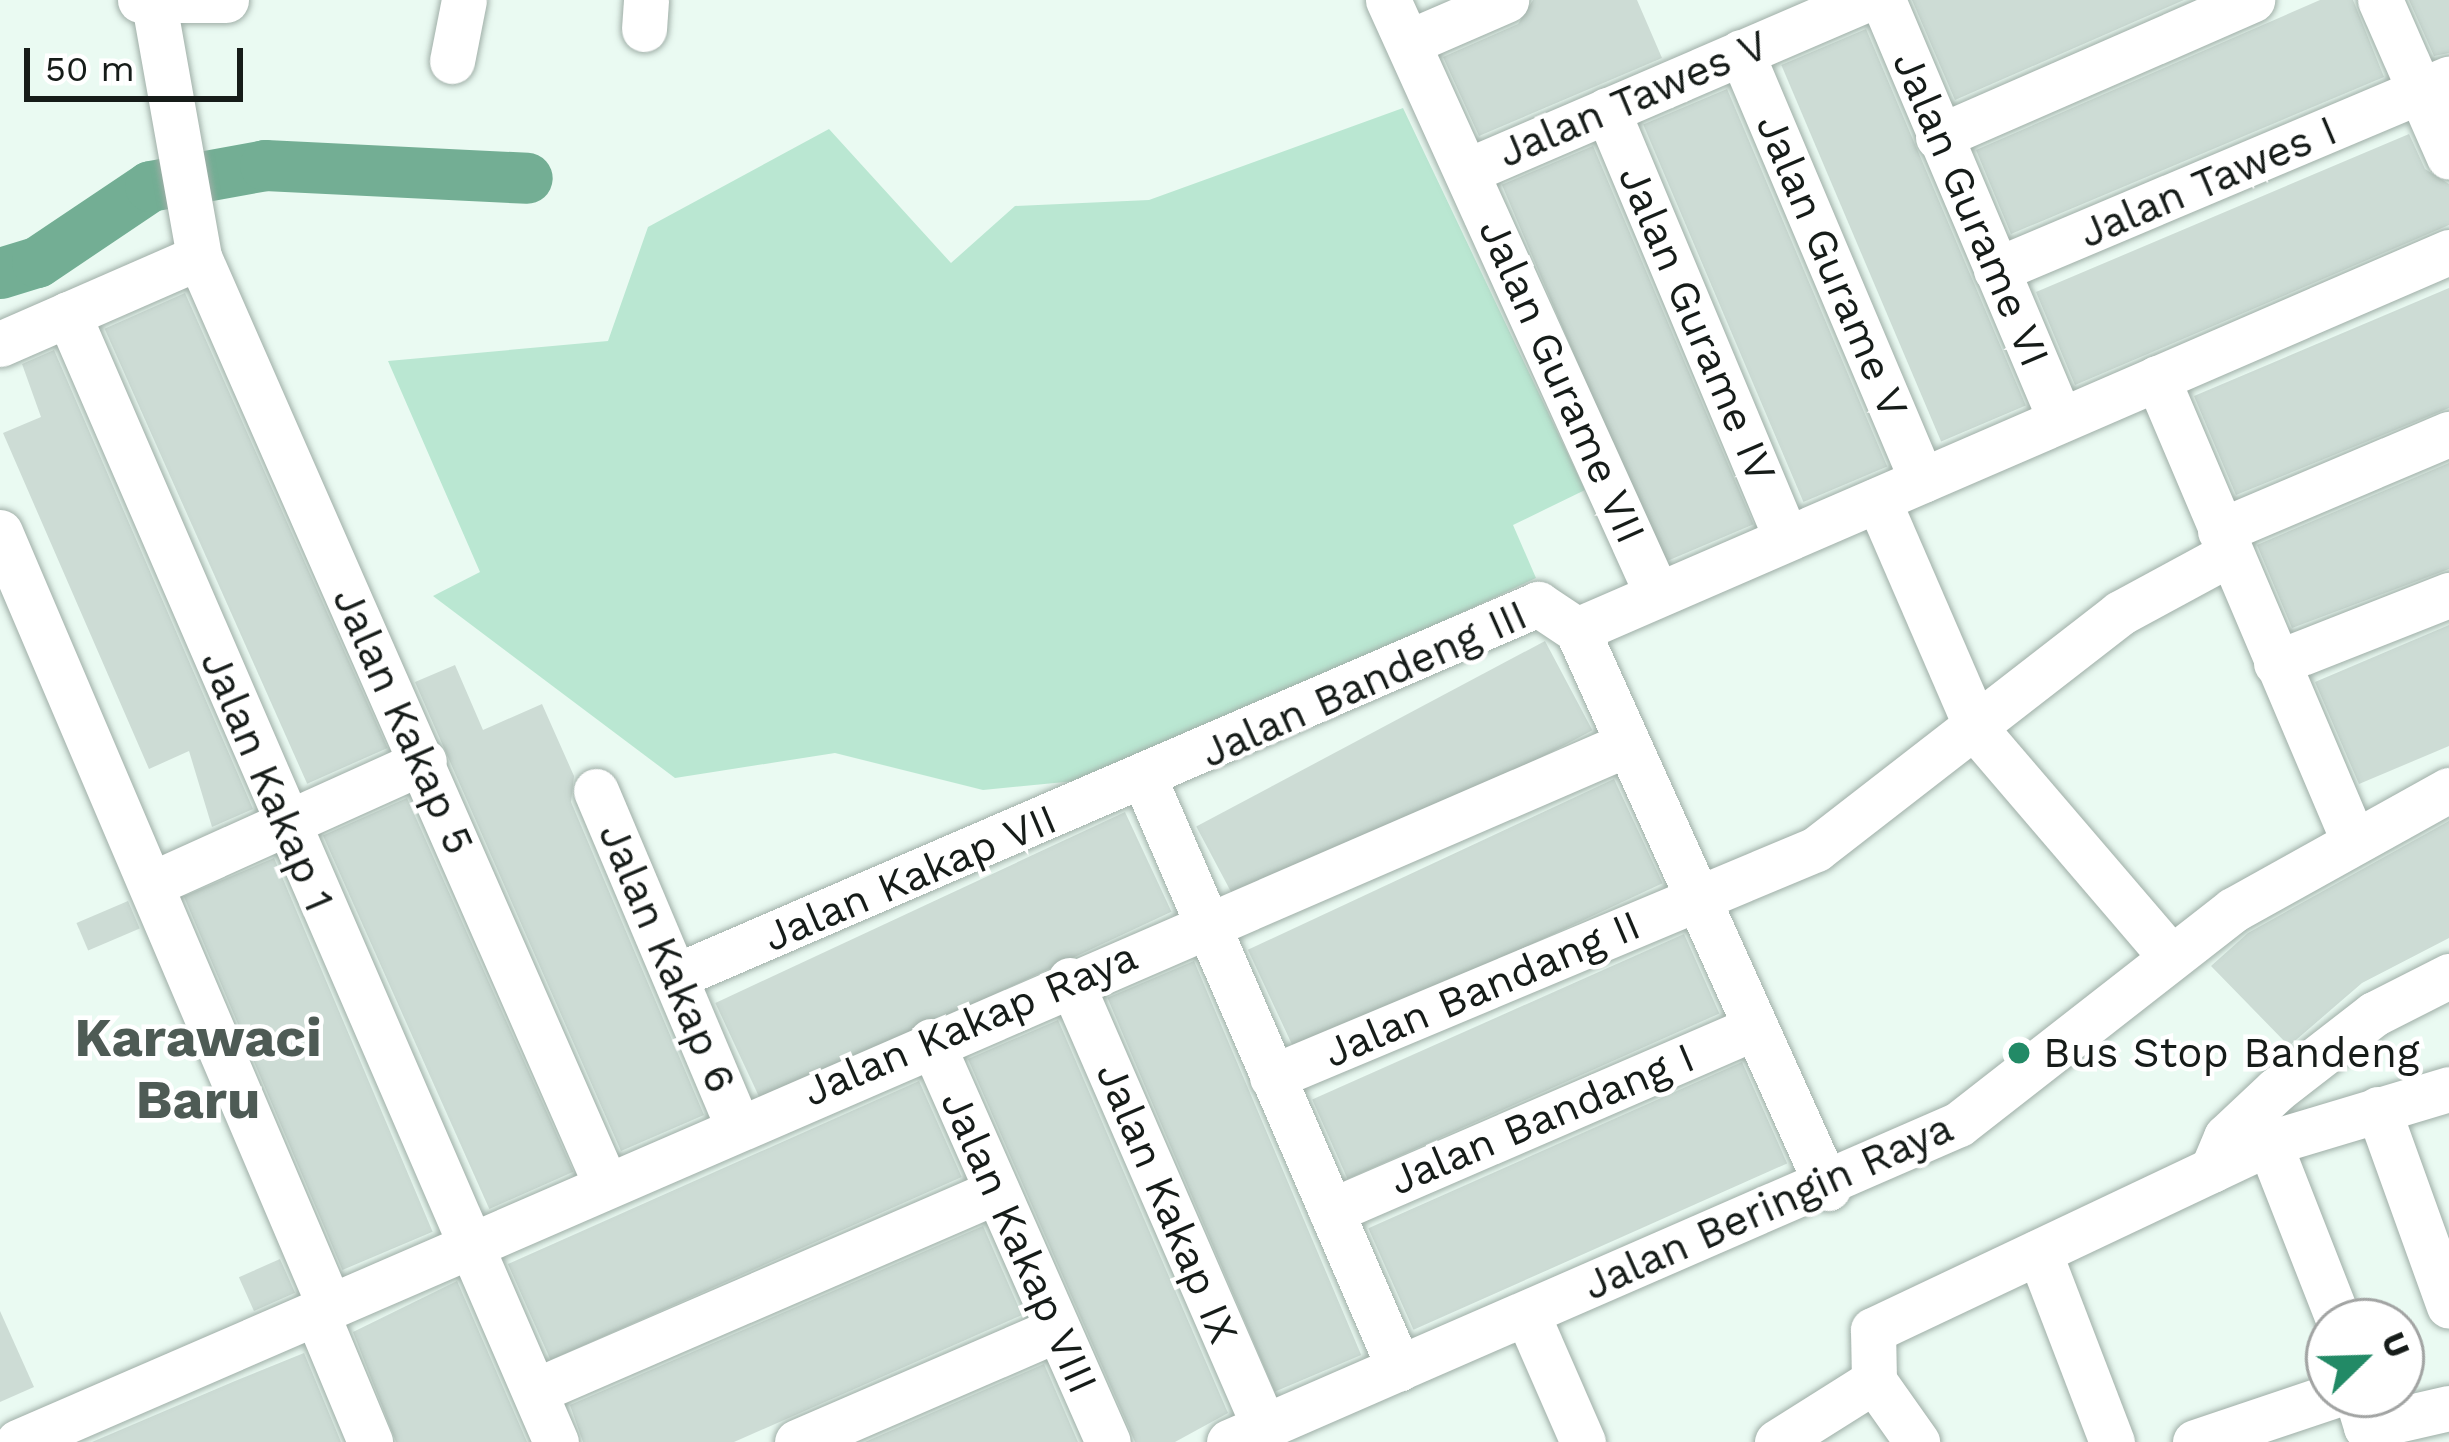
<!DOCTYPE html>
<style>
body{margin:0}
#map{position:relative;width:2449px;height:1442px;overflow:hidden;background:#eafaf2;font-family:"Work Sans",sans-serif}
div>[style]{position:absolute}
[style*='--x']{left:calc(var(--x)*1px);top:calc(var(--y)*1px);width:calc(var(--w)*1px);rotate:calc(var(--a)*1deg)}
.green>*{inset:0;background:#bae7d2}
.river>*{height:51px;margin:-25.5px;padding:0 25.5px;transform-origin:25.5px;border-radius:25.5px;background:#73ae94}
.building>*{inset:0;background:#cddcd5;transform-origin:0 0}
.roads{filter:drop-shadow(0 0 3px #9faea7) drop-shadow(0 0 3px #9faea7)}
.minor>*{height:45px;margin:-22.5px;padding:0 22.5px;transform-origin:22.5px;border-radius:22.5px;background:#fff}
.dots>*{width:33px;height:33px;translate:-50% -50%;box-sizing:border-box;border:6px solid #fff;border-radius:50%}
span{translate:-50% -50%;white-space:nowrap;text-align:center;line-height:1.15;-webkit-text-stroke:9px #fff;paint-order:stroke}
.street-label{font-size:42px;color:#161c19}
.poi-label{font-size:42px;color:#161c19}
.left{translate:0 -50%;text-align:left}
.district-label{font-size:54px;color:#4e5b55;font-weight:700}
.north{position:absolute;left:2305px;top:1298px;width:120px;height:120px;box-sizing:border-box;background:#fff;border:3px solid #a2a4a3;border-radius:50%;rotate:67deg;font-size:33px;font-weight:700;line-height:48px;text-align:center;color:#161c19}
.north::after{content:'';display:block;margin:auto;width:42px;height:54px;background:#228a66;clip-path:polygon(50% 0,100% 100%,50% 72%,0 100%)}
.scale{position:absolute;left:24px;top:48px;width:219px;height:54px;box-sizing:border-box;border:6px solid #161c19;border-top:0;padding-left:15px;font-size:36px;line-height:42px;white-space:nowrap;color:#161c19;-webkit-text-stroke:9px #fff;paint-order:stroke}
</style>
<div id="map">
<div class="green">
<div style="clip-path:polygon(1403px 108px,1585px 490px,1513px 525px,1536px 578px,1106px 778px,983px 790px,835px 753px,675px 778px,433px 596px,480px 572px,388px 361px,608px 341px,648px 227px,829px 129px,951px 263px,1015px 206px,1149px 200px)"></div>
</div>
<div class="river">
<div style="--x:0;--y:273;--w:39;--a:-17"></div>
<div style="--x:37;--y:262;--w:136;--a:-33.9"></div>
<div style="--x:150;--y:186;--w:117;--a:-10.3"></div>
<div style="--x:265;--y:165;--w:262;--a:2.8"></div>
</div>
<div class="building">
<div style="clip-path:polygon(1533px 0,1637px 0,1662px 58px,1479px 136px,1443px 57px,1518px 24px)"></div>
<div style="clip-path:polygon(1912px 0,2184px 0,1955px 100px)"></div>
<div style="clip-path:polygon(2320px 0,2353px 0,2384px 77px,2011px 234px,1976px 150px)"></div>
<div style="clip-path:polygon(2409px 0,2449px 0,2449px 53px,2434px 56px)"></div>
<div style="left:1866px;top:29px;width:409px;height:92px;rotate:67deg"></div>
<div style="left:1727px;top:89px;width:410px;height:91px;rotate:67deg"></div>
<div style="clip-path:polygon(2409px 134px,2425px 169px,2449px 184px,2449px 225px,2075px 385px,2036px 292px)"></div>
<div style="left:1593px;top:146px;width:411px;height:99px;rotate:67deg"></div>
<div style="clip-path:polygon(2449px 288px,2449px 408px,2236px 495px,2194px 396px)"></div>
<div style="left:185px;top:293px;width:498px;height:88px;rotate:66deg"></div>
<div style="clip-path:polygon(54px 350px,253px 809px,212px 827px,189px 751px,149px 769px,3px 433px,41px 417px,22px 364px)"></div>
<div style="clip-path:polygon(2449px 463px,2449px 569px,2292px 628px,2257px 545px)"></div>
<div style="clip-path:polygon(2449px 625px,2449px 746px,2359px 784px,2315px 682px)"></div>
<div style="left:1545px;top:641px;width:101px;height:395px;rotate:62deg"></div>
<div style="clip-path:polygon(455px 665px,483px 730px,542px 704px,574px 776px,571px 802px,704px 1115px,621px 1151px,415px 682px)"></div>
<div style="left:1614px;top:779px;width:115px;height:404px;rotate:65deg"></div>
<div style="left:407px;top:798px;width:409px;height:92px;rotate:66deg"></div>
<div style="left:1125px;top:812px;width:110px;height:452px;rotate:65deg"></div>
<div style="clip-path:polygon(2449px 821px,2449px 938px,2362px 983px,2289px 1046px,2211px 966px,2248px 933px)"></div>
<div style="left:274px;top:858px;width:406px;height:98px;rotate:67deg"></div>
<div style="left:128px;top:901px;width:30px;height:56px;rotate:67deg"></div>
<div style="left:1684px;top:934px;width:87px;height:407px;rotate:66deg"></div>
<div style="left:1194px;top:961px;width:428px;height:94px;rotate:67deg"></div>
<div style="clip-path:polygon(1058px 1020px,1228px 1413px,1175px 1442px,1135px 1442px,968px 1059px)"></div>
<div style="left:1742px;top:1062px;width:111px;height:409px;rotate:66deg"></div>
<div style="left:919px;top:1081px;width:105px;height:450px;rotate:66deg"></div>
<div style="clip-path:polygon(983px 1226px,1022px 1315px,734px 1442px,583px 1442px,570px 1405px)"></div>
<div style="left:280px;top:1259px;width:37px;height:45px;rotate:66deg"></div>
<div style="clip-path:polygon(457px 1281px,527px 1442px,396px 1442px,353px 1332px)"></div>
<div style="clip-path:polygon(0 1311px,34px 1387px,0 1402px)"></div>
<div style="clip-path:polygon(304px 1353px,341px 1442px,92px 1442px,235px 1381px)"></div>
<div style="clip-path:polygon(1044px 1364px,1078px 1442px,865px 1442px)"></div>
</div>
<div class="roads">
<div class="minor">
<div style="--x:140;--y:0;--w:86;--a:0"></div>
<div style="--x:1388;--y:0;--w:650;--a:65.64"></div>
<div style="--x:1883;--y:0;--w:455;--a:67.1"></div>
<div style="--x:2380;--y:0;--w:171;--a:66.3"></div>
<div style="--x:154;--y:4;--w:257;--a:79.9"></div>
<div style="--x:199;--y:257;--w:1013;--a:66.32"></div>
<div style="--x:644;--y:29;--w:29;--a:-86"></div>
<div style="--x:1409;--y:42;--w:106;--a:-23.4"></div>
<div style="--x:1741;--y:52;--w:465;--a:67.1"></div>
<div style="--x:452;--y:61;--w:62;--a:-78.9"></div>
<div style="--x:1607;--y:110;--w:463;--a:67.3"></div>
<div style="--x:1938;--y:137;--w:343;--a:-23.6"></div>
<div style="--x:1467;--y:171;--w:433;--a:-23.3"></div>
<div style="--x:1996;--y:270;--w:492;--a:-22.9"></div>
<div style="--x:68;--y:314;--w:1229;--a:66.61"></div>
<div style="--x:0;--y:344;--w:217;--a:-23.6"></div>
<div style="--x:2157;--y:378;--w:496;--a:67"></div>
<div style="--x:1878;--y:500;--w:254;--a:66.6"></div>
<div style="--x:1979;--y:733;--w:295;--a:49.4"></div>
<div style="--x:2220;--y:531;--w:249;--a:-23"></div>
<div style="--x:0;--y:532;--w:842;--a:66.94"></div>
<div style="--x:1577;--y:630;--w:950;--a:-23.44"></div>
<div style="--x:2276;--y:663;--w:186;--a:-21.5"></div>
<div style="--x:1145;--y:780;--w:641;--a:66.64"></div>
<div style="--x:596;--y:791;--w:363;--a:67.1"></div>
<div style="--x:154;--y:883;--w:296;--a:-24.3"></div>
<div style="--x:676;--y:976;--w:939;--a:-23.34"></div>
<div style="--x:1538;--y:604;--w:47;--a:33.7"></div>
<div style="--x:1577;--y:630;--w:612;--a:65.78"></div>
<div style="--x:1070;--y:980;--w:487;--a:66.5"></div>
<div style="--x:931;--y:1041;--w:438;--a:66.2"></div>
<div style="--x:1272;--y:1077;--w:590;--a:-22.74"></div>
<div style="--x:1816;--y:849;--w:385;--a:-37.8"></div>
<div style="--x:2120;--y:613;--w:124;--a:-28.4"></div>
<div style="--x:2378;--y:1109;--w:209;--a:70.2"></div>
<div style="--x:2269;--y:1143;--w:192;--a:68.6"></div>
<div style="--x:2212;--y:1170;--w:36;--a:-67"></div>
<div style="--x:2226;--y:1137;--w:69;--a:-43.2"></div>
<div style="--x:2276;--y:1090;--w:124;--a:-37.8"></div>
<div style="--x:2374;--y:1014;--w:84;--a:-26.9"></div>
<div style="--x:1331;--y:1211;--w:460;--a:-23.4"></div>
<div style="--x:2039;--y:1252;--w:204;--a:69"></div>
<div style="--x:316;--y:1312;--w:141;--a:67.4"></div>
<div style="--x:1527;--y:1314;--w:140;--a:66.4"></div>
<div style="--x:1874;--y:1381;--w:51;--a:-91.1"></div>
<div style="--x:1873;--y:1330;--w:438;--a:-25.3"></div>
<div style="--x:2269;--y:1143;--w:188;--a:-16.7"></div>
<div style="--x:535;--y:1391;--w:503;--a:-23.41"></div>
<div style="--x:2356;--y:1394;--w:34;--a:73"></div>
<div style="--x:2366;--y:1427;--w:85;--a:-12.9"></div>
<div style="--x:18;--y:1442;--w:1754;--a:-23.45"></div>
<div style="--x:797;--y:1442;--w:284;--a:-23.4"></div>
<div style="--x:1229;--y:1442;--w:796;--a:-23.54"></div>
<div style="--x:1959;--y:1124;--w:348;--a:-38"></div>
<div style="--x:2233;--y:910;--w:247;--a:-29.1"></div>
<div style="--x:1777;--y:1442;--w:115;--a:-32.2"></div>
<div style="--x:1874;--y:1381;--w:75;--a:54.8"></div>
<div style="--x:2195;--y:1442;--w:151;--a:-18.6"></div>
</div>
</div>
<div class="dots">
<div style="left:2019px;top:1053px;background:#228a66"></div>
</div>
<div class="street-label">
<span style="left:1633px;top:99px;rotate:-23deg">Jalan Tawes V</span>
<span style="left:2208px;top:182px;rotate:-23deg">Jalan Tawes I</span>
<span style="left:1971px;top:209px;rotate:67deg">Jalan Gurame VI</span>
<span style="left:1832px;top:266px;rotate:67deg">Jalan Gurame V</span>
<span style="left:1697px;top:324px;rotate:67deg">Jalan Gurame IV</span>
<span style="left:1562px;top:381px;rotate:66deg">Jalan Gurame VII</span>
<span style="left:1364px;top:684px;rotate:-24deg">Jalan Bandeng III</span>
<span style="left:403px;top:721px;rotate:66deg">Jalan Kakap 5</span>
<span style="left:267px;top:781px;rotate:67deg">Jalan Kakap 1</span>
<span style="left:910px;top:878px;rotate:-23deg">Jalan Kakap VII</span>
<span style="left:667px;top:958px;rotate:67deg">Jalan Kakap 6</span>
<span style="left:1482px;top:989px;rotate:-23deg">Jalan Bandang II</span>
<span style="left:970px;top:1024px;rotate:-23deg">Jalan Kakap Raya</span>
<span style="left:1542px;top:1119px;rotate:-23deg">Jalan Bandang I</span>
<span style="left:1167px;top:1203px;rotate:67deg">Jalan Kakap IX</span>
<span style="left:1768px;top:1207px;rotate:-24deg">Jalan Beringin Raya</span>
<span style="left:1019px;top:1242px;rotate:66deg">Jalan Kakap VIII</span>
</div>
<div class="poi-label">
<span class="left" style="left:2043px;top:1053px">Bus Stop Bandeng</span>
</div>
<div class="district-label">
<span style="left:198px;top:1069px">Karawaci<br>Baru</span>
</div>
<div class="north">U</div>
<div class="scale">50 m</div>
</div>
